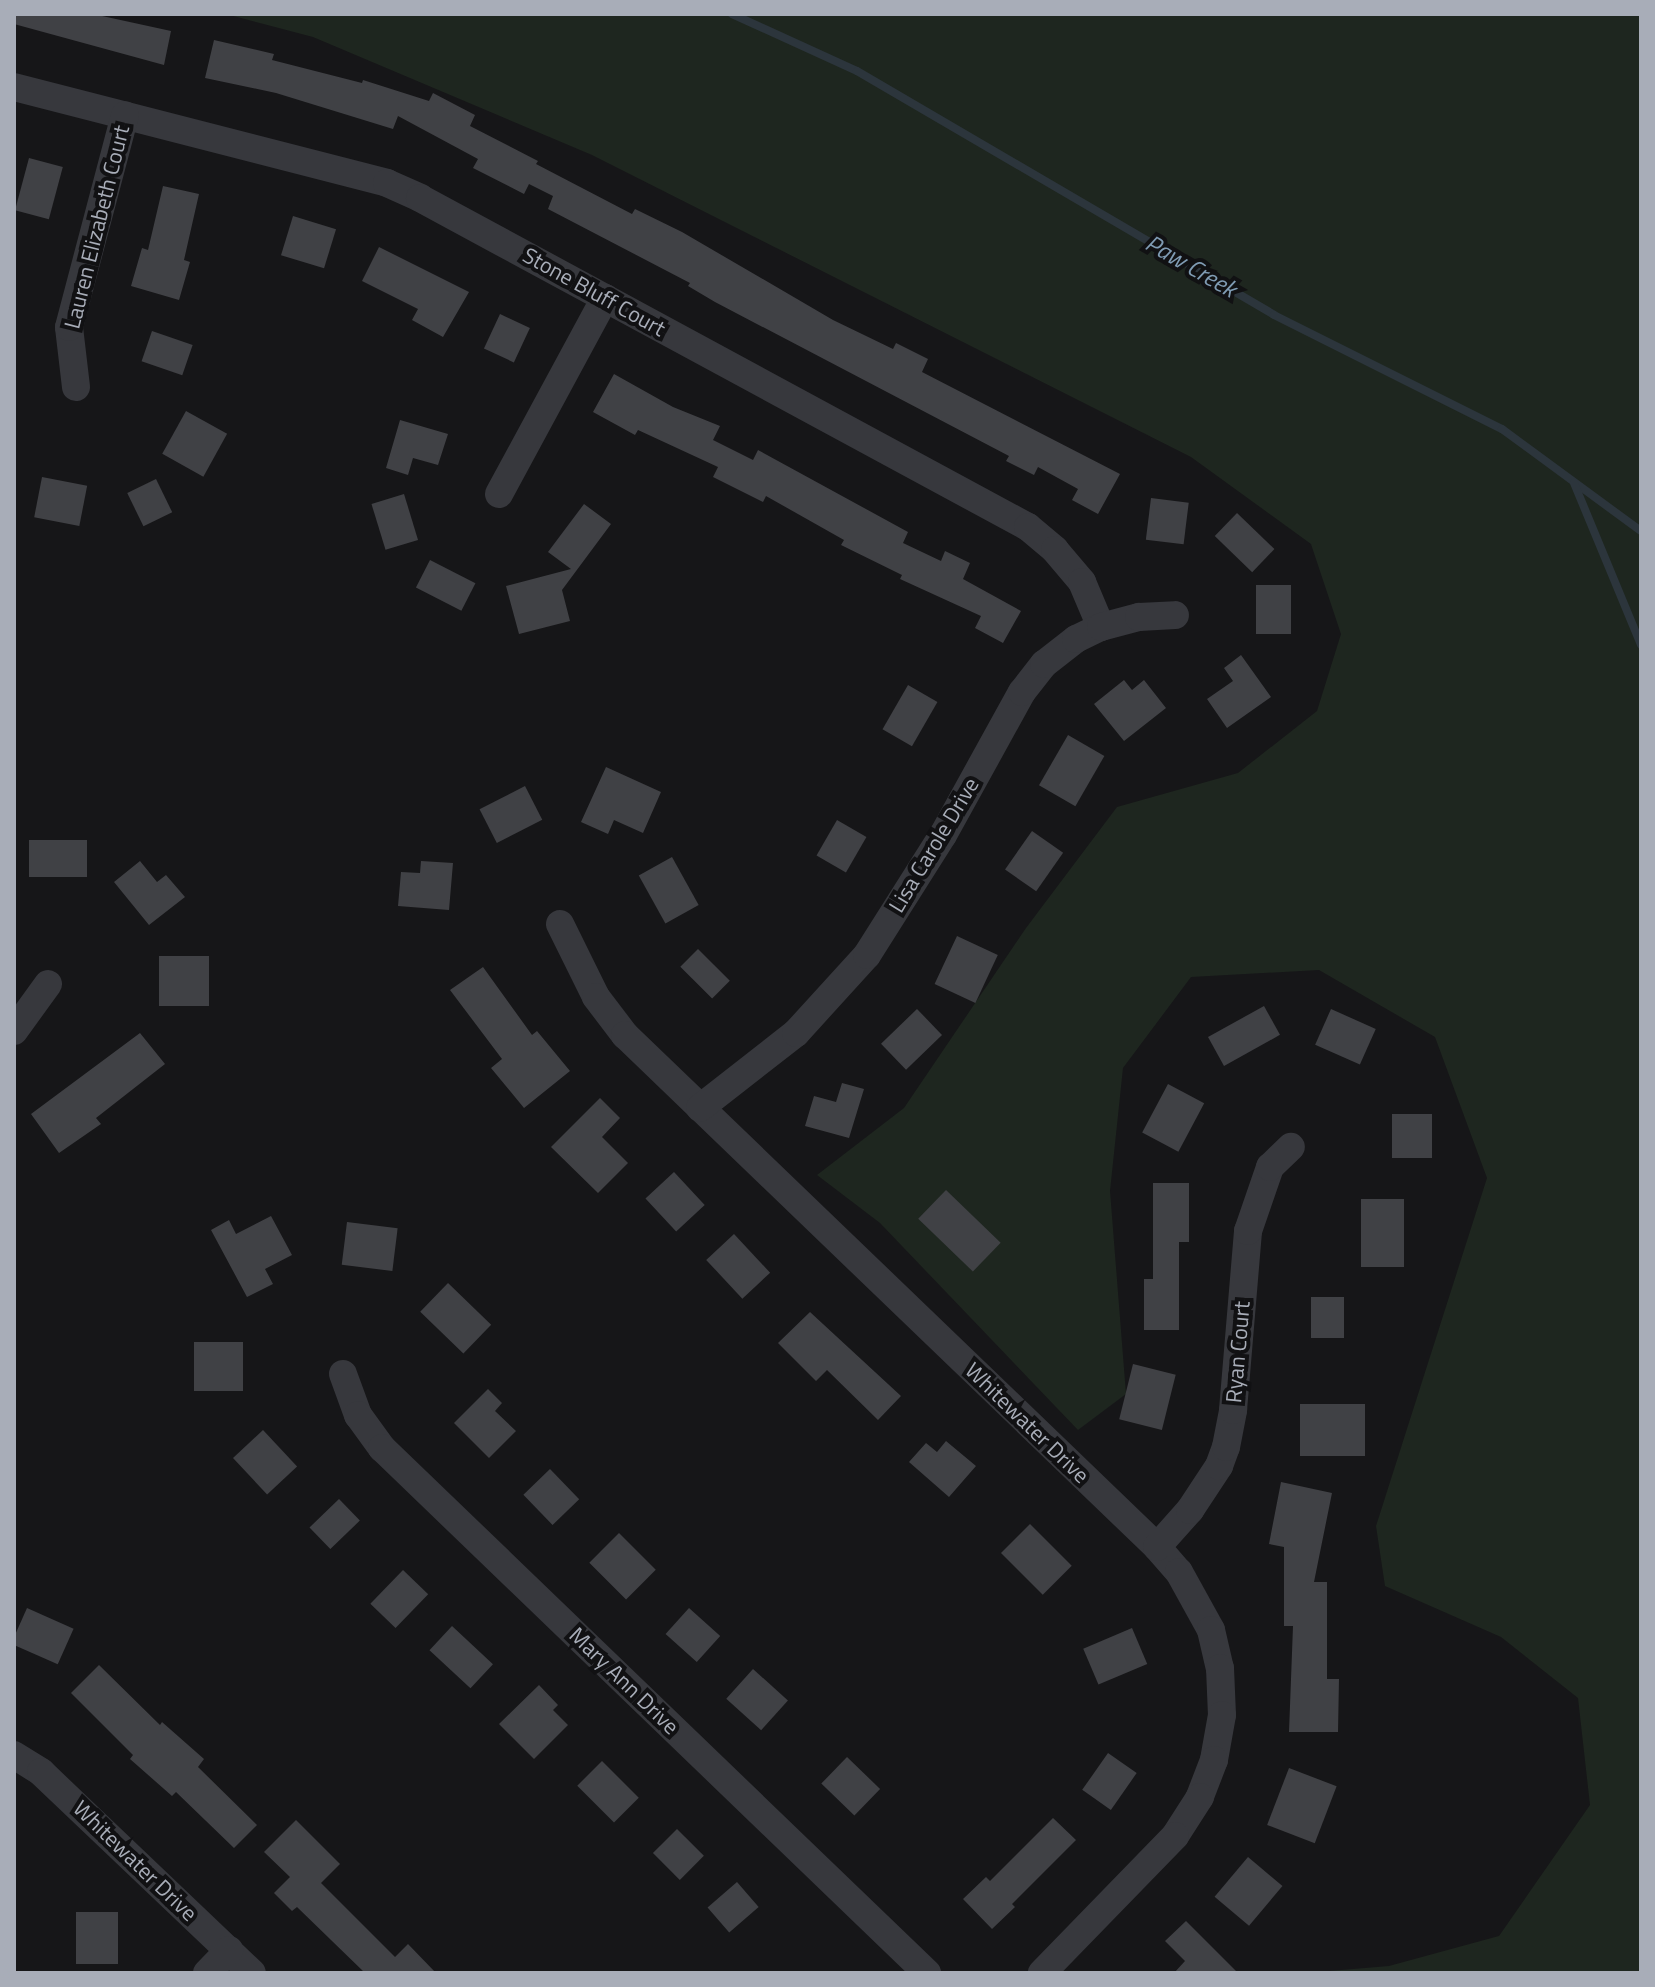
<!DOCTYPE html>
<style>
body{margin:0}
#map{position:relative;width:1655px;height:1987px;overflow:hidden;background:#161618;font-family:"Titillium Web",sans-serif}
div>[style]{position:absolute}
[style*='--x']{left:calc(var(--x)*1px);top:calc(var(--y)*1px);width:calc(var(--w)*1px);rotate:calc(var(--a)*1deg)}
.green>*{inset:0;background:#1e261f}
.stream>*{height:8px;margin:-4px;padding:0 4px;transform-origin:4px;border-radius:4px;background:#2c353c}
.building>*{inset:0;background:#404145;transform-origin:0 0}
.minor>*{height:28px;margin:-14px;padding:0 14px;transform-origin:14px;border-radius:14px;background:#37383d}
span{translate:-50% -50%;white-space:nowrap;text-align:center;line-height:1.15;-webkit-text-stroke:8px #111113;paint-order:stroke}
.street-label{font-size:22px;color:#a8adb8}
.water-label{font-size:24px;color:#7f9bb3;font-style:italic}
.frame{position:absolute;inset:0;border:16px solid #a8adb8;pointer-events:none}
</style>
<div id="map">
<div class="green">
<div style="clip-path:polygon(226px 14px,1641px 14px,1641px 1973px,1305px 1973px,1389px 1966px,1499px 1936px,1590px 1805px,1578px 1698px,1501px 1637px,1385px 1586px,1376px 1526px,1487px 1178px,1435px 1037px,1319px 970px,1191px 977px,1123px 1068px,1110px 1191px,1126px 1394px,1078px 1430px,880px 1223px,817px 1175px,904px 1108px,1026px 928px,1117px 807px,1238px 773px,1317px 711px,1341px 634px,1311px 544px,1191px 457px,592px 155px,313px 37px)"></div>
</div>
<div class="stream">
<div style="--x:732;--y:14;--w:137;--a:24.5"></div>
<div style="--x:857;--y:71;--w:483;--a:30.3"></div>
<div style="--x:1274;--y:315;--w:255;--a:26.6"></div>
<div style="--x:1502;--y:429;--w:172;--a:36.3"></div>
<div style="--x:1574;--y:483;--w:175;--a:67.5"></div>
</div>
<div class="building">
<div style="clip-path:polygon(14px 14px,93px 14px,171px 31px,164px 65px,14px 24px)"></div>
<div style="clip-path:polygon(214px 40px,274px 54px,272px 60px,362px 83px,363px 80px,429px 101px,433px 93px,475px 115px,470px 126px,538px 161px,536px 164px,632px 214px,635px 209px,682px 232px,833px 320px,893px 349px,896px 343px,928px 359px,922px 372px,1120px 474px,1098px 514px,1072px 500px,1078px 489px,1038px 467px,1034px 475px,1006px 461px,1009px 456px,715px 302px,688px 286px,690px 283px,548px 209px,553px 196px,529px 184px,524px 194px,473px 168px,478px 159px,398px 116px,393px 129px,276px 93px,205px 78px)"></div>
<div style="left:29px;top:158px;width:35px;height:54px;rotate:15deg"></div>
<div style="clip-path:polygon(163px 186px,199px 194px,184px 260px,190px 262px,179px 300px,131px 286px,142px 248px,148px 250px)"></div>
<div style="left:293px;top:216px;width:45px;height:41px;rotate:17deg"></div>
<div style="clip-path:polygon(379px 247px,469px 292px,443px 337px,412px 320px,418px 309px,362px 281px)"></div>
<div style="left:500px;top:314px;width:33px;height:38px;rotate:25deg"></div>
<div style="left:152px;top:331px;width:43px;height:32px;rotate:19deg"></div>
<div style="clip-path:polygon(614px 374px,673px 407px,720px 426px,713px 440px,753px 460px,758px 450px,908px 532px,903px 543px,941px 561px,945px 551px,970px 563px,963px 579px,1021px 611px,1003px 643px,975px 628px,981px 616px,900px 579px,902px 575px,841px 545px,844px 540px,766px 496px,763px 502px,713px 477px,718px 467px,638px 430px,635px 435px,593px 412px)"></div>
<div style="left:186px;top:411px;width:47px;height:49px;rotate:29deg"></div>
<div style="clip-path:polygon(400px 420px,448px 434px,438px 465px,413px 458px,408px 475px,386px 468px)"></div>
<div style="left:42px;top:477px;width:46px;height:41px;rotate:11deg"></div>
<div style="left:156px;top:479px;width:37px;height:32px;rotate:64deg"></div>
<div style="left:404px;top:494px;width:48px;height:34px;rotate:73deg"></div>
<div style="left:1151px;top:498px;width:38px;height:42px;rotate:7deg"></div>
<div style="clip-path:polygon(584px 504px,611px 524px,562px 590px,570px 621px,519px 634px,506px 586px,571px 569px,548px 552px)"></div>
<div style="left:1237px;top:513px;width:52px;height:32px;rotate:44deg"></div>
<div style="left:430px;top:560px;width:51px;height:31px;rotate:27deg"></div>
<div style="left:1256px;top:585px;width:35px;height:49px"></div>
<div style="clip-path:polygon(1241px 655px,1271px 697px,1227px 728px,1207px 699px,1233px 681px,1224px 668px)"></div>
<div style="clip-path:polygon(1124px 680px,1132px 690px,1144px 680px,1166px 708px,1124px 741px,1094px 704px)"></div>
<div style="left:908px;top:685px;width:34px;height:51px;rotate:30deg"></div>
<div style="left:1068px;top:735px;width:42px;height:58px;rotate:30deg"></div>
<div style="clip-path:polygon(606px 767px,661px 792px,643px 833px,614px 820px,608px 834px,581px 822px)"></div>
<div style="left:525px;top:786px;width:38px;height:51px;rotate:63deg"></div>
<div style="left:837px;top:820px;width:34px;height:41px;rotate:30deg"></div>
<div style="left:1032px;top:831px;width:38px;height:47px;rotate:35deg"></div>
<div style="left:29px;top:840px;width:58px;height:37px"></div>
<div style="left:672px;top:857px;width:55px;height:38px;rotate:61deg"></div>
<div style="clip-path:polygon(140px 861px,157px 882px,166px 875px,185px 897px,149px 925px,114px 882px)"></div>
<div style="clip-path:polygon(421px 861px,453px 863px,449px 910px,398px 906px,401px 872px,420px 873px)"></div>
<div style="left:957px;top:936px;width:45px;height:53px;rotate:25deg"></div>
<div style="left:698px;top:949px;width:45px;height:25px;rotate:45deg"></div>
<div style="left:159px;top:956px;width:50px;height:50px"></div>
<div style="clip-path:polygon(483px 967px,532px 1035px,537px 1031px,570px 1071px,524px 1108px,491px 1068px,502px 1059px,450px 990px)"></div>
<div style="left:1264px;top:1006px;width:33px;height:64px;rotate:61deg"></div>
<div style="left:917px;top:1009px;width:36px;height:50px;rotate:46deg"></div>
<div style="left:1331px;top:1009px;width:49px;height:39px;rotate:24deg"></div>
<div style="clip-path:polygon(140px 1033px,165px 1064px,96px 1118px,101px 1124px,59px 1153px,31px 1114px)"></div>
<div style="clip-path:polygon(842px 1083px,864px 1089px,849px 1138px,805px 1126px,814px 1096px,836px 1102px)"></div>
<div style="left:1168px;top:1084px;width:41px;height:55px;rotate:28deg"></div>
<div style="clip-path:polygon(600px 1098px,620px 1118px,602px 1137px,628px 1163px,598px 1193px,551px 1147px)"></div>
<div style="left:1392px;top:1114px;width:40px;height:44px"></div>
<div style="left:674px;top:1172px;width:45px;height:39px;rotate:47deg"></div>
<div style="clip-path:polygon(1153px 1183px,1189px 1183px,1189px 1242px,1179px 1242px,1179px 1330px,1144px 1330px,1144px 1279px,1153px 1279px)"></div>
<div style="left:946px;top:1190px;width:76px;height:40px;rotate:44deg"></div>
<div style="left:1361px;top:1199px;width:43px;height:68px"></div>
<div style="clip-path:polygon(271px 1216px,292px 1255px,265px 1269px,273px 1284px,247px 1297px,211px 1230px,229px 1220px,236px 1234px)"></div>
<div style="left:347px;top:1222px;width:51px;height:43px;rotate:7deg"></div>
<div style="left:734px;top:1234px;width:53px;height:38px;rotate:47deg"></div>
<div style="left:448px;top:1283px;width:60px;height:40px;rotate:44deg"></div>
<div style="left:1311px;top:1297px;width:33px;height:41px"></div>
<div style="clip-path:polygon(810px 1312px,901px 1396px,878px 1420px,827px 1370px,816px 1381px,778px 1343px)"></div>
<div style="left:194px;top:1342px;width:49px;height:49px"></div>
<div style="left:1133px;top:1364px;width:44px;height:57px;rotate:14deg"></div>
<div style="clip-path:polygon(488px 1389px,502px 1403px,495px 1411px,516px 1431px,489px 1458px,454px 1423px)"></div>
<div style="left:1300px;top:1404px;width:65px;height:52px"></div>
<div style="left:263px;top:1430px;width:50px;height:41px;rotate:47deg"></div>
<div style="clip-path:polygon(946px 1441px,976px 1466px,949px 1497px,909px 1462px,926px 1443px,937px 1452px)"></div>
<div style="left:550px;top:1469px;width:42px;height:37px;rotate:46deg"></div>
<div style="clip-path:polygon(1281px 1482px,1332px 1493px,1314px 1582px,1327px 1582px,1327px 1679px,1339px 1679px,1338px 1732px,1289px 1732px,1293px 1626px,1284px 1626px,1284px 1547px,1269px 1544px)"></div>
<div style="left:339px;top:1499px;width:30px;height:41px;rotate:46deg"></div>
<div style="left:1030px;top:1524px;width:59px;height:41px;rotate:45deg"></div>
<div style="left:619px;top:1533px;width:52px;height:42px;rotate:45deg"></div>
<div style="left:403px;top:1570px;width:35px;height:47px;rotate:44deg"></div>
<div style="left:27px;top:1608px;width:51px;height:39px;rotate:24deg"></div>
<div style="left:689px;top:1608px;width:42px;height:35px;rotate:42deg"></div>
<div style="left:452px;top:1626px;width:56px;height:33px;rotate:43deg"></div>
<div style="left:1132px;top:1628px;width:39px;height:53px;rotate:67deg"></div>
<div style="clip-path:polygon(99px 1665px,160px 1725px,162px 1722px,204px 1759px,198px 1767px,257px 1825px,234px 1848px,176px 1792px,172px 1796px,130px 1759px,133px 1755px,71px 1693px)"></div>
<div style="left:753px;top:1669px;width:47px;height:40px;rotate:42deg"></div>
<div style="clip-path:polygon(539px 1685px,558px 1705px,553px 1710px,568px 1725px,534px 1759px,499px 1724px)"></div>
<div style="left:1108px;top:1753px;width:35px;height:45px;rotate:35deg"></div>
<div style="left:847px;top:1757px;width:46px;height:37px;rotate:44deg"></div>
<div style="left:602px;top:1761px;width:52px;height:35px;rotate:45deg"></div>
<div style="left:1289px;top:1768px;width:51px;height:61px;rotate:21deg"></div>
<div style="clip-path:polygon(1053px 1818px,1076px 1840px,1012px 1904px,1015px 1907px,992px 1929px,963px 1899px,986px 1877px,990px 1881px)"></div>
<div style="clip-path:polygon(296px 1820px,340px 1864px,321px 1883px,395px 1957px,408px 1944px,436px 1973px,365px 1973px,297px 1907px,292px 1911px,274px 1893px,290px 1877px,264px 1852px)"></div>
<div style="left:677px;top:1829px;width:38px;height:34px;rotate:45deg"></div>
<div style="left:1248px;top:1857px;width:45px;height:52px;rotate:40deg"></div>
<div style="left:737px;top:1882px;width:33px;height:39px;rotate:49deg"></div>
<div style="left:76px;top:1912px;width:42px;height:52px"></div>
<div style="clip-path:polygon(1186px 1921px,1238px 1973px,1174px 1973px,1185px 1961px,1165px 1941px)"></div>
</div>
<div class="minor">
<div style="--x:14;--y:87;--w:385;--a:14.4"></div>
<div style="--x:387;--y:183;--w:36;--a:24"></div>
<div style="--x:420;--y:198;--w:691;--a:28.42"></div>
<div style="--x:1028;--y:527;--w:35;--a:40"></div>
<div style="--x:1055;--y:550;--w:42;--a:49.8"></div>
<div style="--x:1082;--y:582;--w:49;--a:67.1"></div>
<div style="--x:76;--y:387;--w:60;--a:-96.7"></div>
<div style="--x:69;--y:327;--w:219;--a:-75.2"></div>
<div style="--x:499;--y:494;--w:223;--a:-61.6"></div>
<div style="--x:560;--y:924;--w:81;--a:63.7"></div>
<div style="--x:596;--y:997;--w:48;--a:52.7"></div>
<div style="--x:625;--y:1035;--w:738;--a:43.9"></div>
<div style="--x:1157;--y:1547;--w:33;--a:49"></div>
<div style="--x:1179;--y:1572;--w:66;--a:61.1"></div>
<div style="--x:1211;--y:1630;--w:39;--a:77"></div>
<div style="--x:1220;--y:1668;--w:47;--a:87.6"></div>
<div style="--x:1222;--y:1715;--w:46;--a:100.1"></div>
<div style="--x:1214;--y:1760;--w:40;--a:111"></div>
<div style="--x:1200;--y:1797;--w:46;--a:122.7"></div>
<div style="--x:1175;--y:1836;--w:191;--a:134.2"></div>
<div style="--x:14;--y:1031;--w:58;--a:-54.1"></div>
<div style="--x:700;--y:1108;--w:122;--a:-38"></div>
<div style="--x:796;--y:1033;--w:105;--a:-47.7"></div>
<div style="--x:867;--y:955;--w:142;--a:-57.7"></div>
<div style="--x:943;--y:835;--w:163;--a:-61.1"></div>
<div style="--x:1022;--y:692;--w:36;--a:-52"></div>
<div style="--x:1044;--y:664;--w:41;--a:-38"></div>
<div style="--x:1076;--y:639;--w:28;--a:-26"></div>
<div style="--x:1101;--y:627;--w:39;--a:-15"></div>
<div style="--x:1139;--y:617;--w:36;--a:-3"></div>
<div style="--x:343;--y:1374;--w:44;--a:69.9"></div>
<div style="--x:358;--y:1415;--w:41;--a:54"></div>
<div style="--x:382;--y:1448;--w:757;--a:43.93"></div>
<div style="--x:1157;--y:1547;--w:50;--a:-48.3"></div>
<div style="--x:1190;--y:1510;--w:53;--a:-56.6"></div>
<div style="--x:1219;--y:1466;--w:20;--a:-70"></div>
<div style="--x:1226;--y:1447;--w:38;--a:-79"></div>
<div style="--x:1233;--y:1410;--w:180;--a:-85.2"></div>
<div style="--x:1248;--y:1231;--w:68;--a:-71"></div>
<div style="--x:1270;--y:1167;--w:29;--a:-44"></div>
<div style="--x:14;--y:1755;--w:32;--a:32"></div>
<div style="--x:41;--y:1772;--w:291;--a:43.6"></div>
<div style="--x:207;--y:1973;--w:32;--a:-46"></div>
</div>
<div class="street-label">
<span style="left:97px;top:227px;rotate:-76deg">Lauren Elizabeth Court</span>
<span style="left:594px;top:292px;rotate:29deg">Stone Bluff Court</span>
<span style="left:934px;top:845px;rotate:-59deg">Lisa Carole Drive</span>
<span style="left:1238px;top:1352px;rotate:-85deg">Ryan Court</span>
<span style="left:1027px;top:1423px;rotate:44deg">Whitewater Drive</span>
<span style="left:624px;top:1681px;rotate:44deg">Mary Ann Drive</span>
<span style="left:135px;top:1861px;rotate:44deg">Whitewater Drive</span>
</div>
<div class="water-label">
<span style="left:1191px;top:266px;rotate:30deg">Paw Creek</span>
</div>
<div class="frame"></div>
</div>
